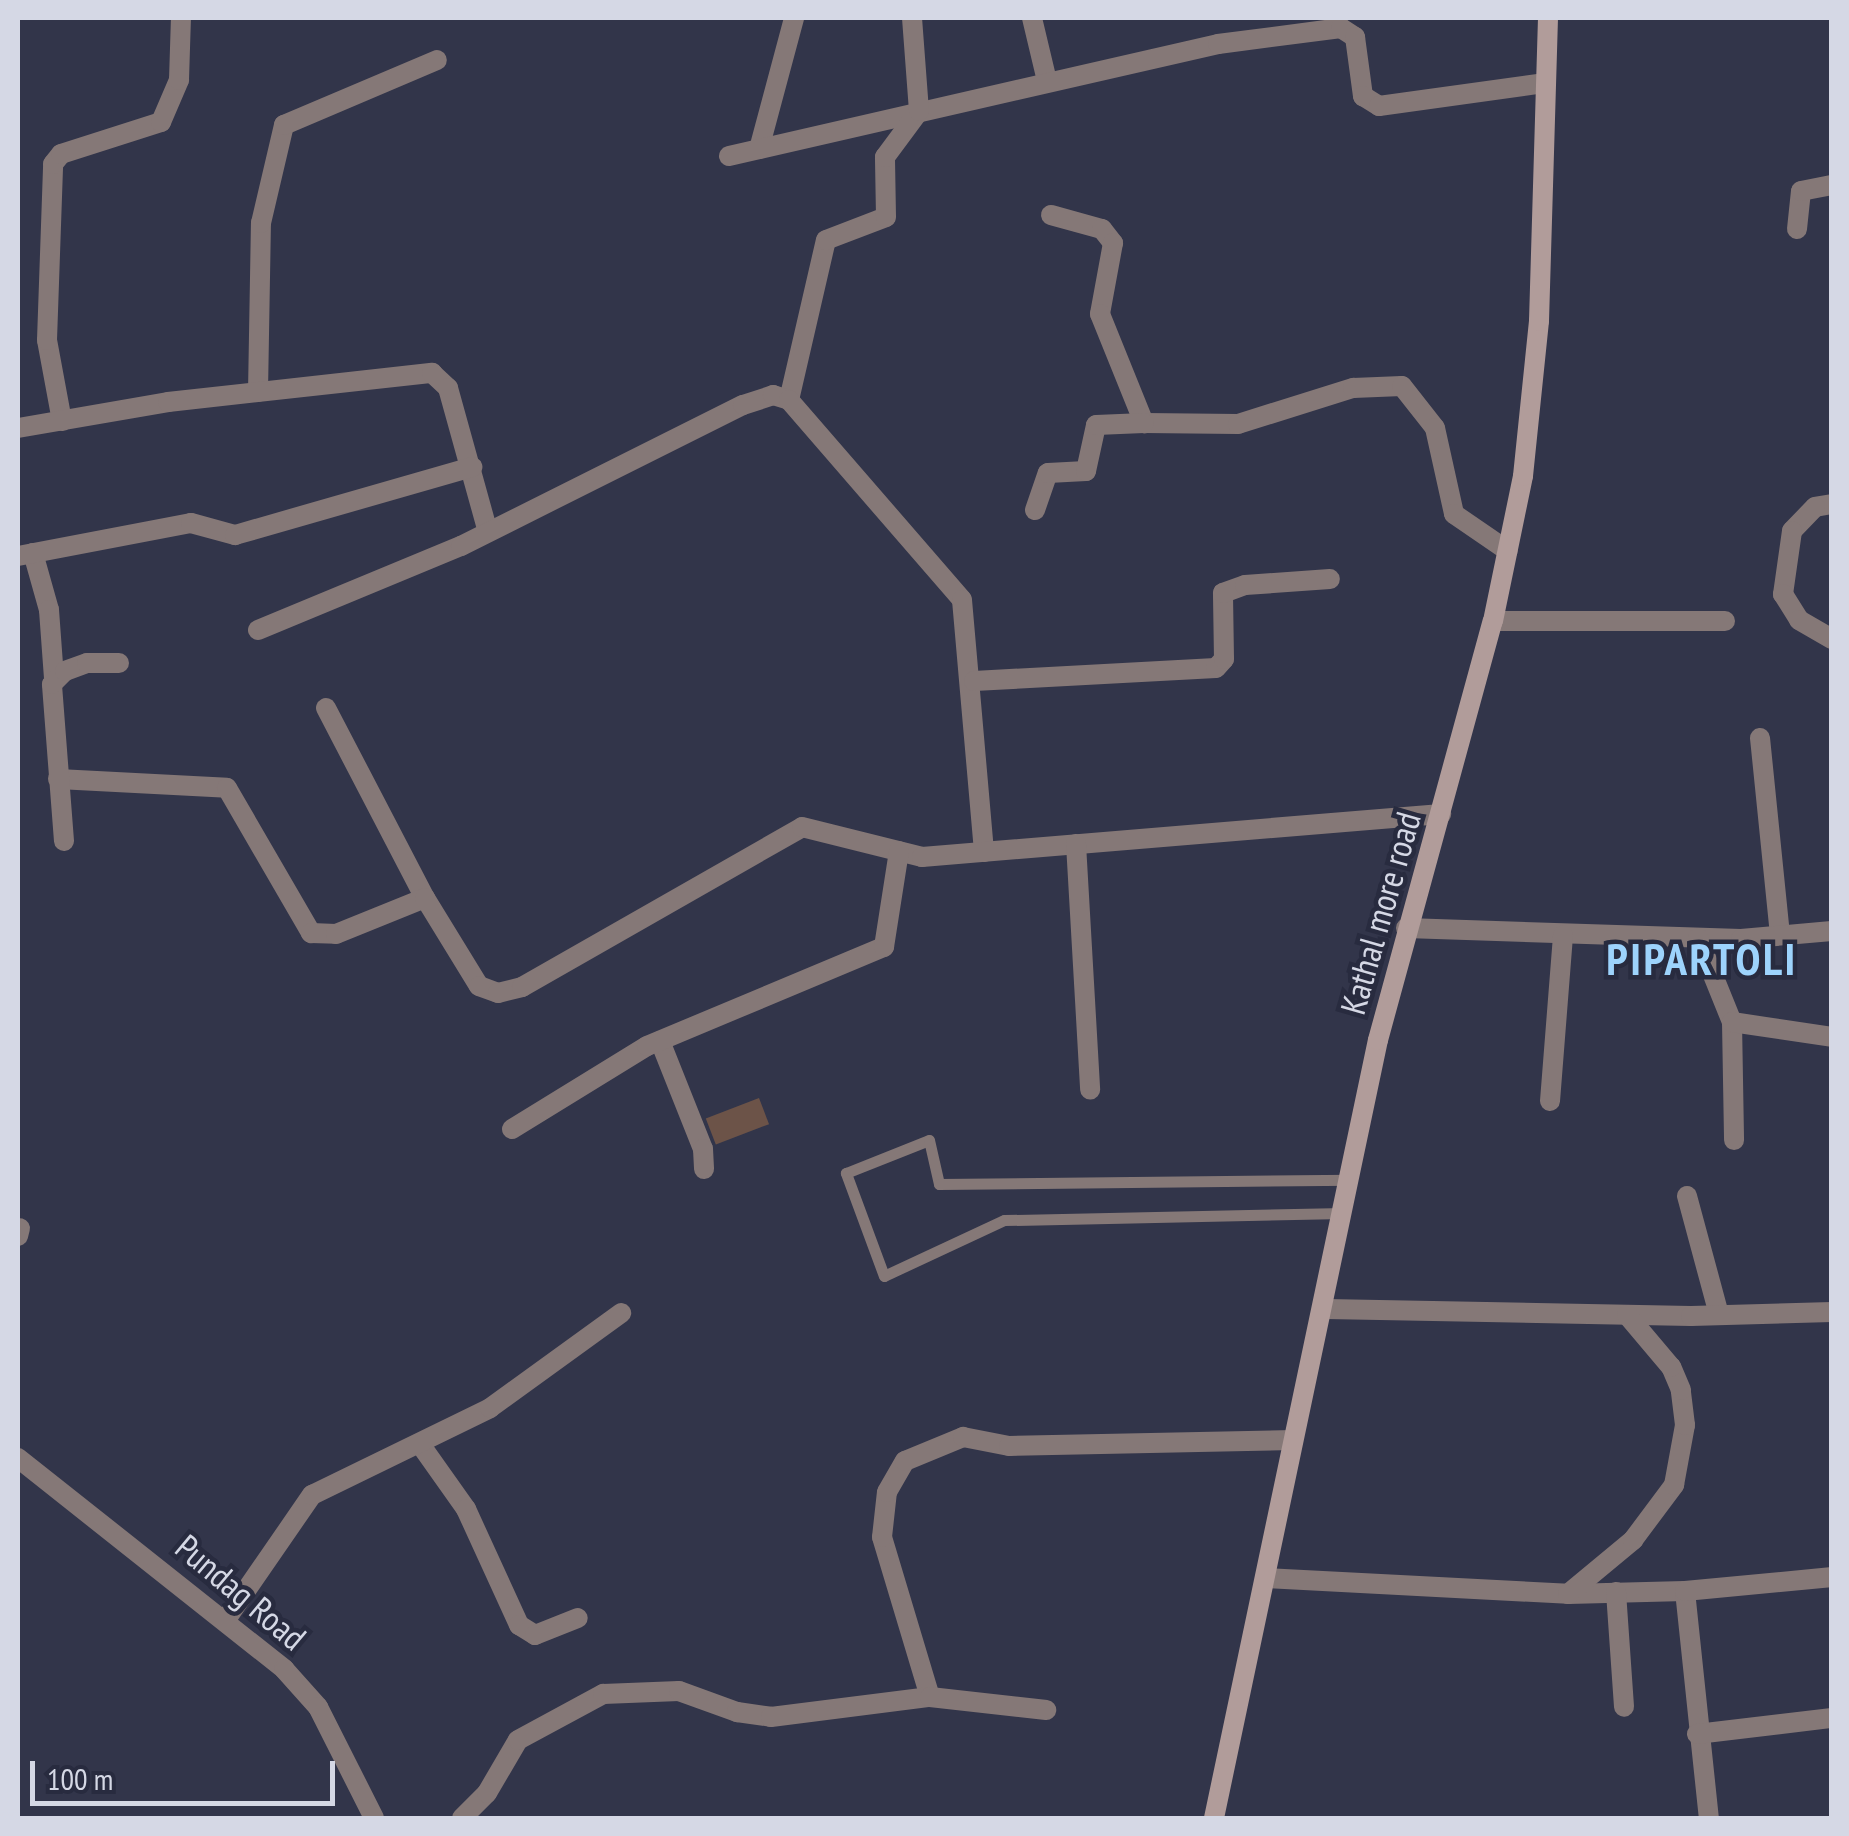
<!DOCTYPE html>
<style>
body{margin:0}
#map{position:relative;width:1849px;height:1836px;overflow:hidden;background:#32354a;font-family:"PT Sans Narrow",sans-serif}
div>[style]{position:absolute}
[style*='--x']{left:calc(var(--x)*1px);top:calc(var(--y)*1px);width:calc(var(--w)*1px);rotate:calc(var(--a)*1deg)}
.building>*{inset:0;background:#6c5348;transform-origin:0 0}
.service>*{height:11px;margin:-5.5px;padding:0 5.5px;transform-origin:5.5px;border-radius:5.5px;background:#857877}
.minor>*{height:20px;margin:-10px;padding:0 10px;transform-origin:10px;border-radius:10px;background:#857877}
.tertiary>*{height:20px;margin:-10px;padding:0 10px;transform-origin:10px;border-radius:10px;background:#857877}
.secondary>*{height:20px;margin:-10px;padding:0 10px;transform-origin:10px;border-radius:10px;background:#b19c9a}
span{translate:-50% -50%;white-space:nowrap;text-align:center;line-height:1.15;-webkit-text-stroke:9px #282b3f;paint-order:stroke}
.street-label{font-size:35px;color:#d5d8e5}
.district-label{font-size:45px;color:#9dd3fc;font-weight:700;letter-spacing:2.5px}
.frame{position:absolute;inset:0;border:20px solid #d5d8e5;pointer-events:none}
.scale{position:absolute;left:30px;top:1761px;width:305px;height:45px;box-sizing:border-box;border:5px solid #d5d8e5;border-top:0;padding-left:12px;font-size:30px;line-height:35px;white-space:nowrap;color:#d5d8e5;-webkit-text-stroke:8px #282b3f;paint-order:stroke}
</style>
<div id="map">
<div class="building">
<div style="left:759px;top:1098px;width:28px;height:57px;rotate:69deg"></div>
</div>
<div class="service">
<div style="--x:1344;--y:1213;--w:340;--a:178.8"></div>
<div style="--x:1004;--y:1220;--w:132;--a:155"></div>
<div style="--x:884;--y:1276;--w:110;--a:-110.3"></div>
<div style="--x:846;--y:1173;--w:89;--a:-21.7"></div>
<div style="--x:929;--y:1140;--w:45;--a:77.2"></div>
<div style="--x:939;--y:1184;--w:413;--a:-0.6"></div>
</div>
<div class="minor">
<div style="--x:1032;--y:18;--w:65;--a:76.6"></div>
<div style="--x:759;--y:149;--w:136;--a:-75"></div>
<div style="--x:729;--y:156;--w:502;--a:-12.9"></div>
<div style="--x:1218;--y:44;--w:124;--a:-7.4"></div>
<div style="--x:1341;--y:28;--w:17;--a:33"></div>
<div style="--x:1355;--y:37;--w:60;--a:82.3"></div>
<div style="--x:1363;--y:96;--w:19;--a:32"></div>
<div style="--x:1379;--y:106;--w:168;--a:-7.9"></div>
<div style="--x:1051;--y:215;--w:53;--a:15.4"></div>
<div style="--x:1102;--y:229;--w:18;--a:52"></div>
<div style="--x:1113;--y:243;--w:72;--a:100.4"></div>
<div style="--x:1100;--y:314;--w:118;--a:68"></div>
<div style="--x:1144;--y:423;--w:94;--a:0.6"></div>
<div style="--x:1238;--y:424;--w:121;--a:-17.4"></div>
<div style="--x:1353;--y:388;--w:49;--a:-2.3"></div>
<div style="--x:1402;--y:386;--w:53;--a:51.8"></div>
<div style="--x:1435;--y:428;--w:88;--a:77.5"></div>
<div style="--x:1454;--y:514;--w:65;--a:34.4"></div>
<div style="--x:1797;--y:229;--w:38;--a:-84"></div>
<div style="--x:1801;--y:191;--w:32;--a:-11"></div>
<div style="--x:258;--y:392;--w:169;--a:-89"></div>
<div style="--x:261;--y:223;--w:101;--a:-76.8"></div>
<div style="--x:284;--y:125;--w:166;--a:-23"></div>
<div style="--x:789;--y:400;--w:164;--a:-77"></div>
<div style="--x:826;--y:240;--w:64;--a:-21"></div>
<div style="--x:886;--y:217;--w:60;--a:-91"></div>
<div style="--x:885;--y:157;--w:57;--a:-53.5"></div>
<div style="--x:919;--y:111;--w:93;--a:-94.3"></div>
<div style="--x:62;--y:421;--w:82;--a:-100.5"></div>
<div style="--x:47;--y:340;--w:176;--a:-88"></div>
<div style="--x:53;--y:164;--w:13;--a:-51"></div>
<div style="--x:61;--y:154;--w:105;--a:-17.7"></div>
<div style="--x:161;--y:122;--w:46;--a:-66.8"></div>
<div style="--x:179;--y:80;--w:62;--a:-88.2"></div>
<div style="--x:18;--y:428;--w:152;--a:-9.8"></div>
<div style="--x:168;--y:402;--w:266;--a:-6.3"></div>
<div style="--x:432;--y:373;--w:22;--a:43"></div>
<div style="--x:448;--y:388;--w:149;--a:74.5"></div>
<div style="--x:1832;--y:504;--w:17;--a:170"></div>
<div style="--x:1815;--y:507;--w:33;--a:134"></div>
<div style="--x:1792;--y:531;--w:64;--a:98.1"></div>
<div style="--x:1783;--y:594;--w:31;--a:58"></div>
<div style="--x:1799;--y:620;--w:38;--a:30"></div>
<div style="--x:1035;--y:510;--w:39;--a:-71"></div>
<div style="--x:1048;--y:473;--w:38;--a:-3"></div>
<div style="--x:1086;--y:471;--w:47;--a:-77.7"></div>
<div style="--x:1096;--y:425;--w:48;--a:-2.4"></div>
<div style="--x:33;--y:553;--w:59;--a:74.3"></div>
<div style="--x:49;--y:610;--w:68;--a:85.8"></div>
<div style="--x:18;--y:556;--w:176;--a:-10.8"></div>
<div style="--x:191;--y:523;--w:46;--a:15.3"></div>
<div style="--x:235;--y:535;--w:247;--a:-16"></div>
<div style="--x:1493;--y:621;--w:232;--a:0"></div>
<div style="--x:258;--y:630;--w:220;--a:-22.5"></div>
<div style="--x:461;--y:546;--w:315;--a:-26.6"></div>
<div style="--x:743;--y:405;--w:32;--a:-18"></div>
<div style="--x:773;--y:395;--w:17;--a:17"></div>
<div style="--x:789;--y:400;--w:264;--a:49.1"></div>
<div style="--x:962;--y:600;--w:253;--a:85"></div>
<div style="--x:974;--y:681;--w:242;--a:-3.1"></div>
<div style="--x:1216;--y:668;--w:12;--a:-48"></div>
<div style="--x:1224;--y:659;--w:66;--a:-90.9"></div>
<div style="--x:1223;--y:593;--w:23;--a:-20"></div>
<div style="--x:1245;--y:585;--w:85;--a:-4"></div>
<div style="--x:326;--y:708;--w:214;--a:62.5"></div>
<div style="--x:1760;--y:738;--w:198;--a:84.2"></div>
<div style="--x:58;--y:779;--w:169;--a:3"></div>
<div style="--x:227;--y:788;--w:168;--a:59.9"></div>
<div style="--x:311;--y:933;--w:25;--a:2"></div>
<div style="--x:336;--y:934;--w:96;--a:-22"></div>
<div style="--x:425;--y:898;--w:103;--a:58.5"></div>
<div style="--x:479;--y:986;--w:20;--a:20"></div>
<div style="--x:498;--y:993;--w:25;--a:-14"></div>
<div style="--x:522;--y:987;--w:322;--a:-29.7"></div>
<div style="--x:802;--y:827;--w:124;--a:14"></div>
<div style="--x:922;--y:857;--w:521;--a:-4.74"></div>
<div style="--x:64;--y:841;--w:157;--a:-94.4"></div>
<div style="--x:52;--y:684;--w:18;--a:-45"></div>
<div style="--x:65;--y:671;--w:23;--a:-20"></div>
<div style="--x:87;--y:663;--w:32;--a:0"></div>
<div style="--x:1076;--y:844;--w:246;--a:86.7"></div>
<div style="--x:1406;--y:928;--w:335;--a:1.9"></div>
<div style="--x:1741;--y:939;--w:91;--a:-5"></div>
<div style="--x:1698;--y:938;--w:91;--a:68"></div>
<div style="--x:1732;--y:1022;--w:118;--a:89"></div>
<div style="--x:1732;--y:1022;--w:101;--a:8.5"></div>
<div style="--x:660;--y:1041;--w:116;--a:68.3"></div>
<div style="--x:703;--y:1149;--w:20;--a:87"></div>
<div style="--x:1550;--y:1101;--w:166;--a:-85.5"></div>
<div style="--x:512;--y:1129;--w:158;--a:-31.6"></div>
<div style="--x:647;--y:1046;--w:257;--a:-22.7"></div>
<div style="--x:884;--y:947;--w:97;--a:-81.1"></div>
<div style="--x:1687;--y:1196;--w:123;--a:74.9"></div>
<div style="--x:18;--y:1236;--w:8;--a:-76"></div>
<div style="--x:1326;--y:1309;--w:365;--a:1.1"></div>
<div style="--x:1691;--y:1316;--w:141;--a:-1.6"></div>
<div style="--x:420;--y:1444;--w:80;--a:54.7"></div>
<div style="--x:466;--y:1509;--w:128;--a:65.4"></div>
<div style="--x:519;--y:1625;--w:19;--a:32"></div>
<div style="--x:535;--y:1635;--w:46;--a:-21.6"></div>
<div style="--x:1266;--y:1578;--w:302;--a:3"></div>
<div style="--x:1568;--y:1594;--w:117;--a:-1.5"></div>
<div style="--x:1685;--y:1591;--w:228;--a:84"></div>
<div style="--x:1685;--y:1591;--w:148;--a:-5.4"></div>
<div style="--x:1616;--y:1592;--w:115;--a:86"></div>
<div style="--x:1568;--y:1594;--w:85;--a:-39.7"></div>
<div style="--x:1633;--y:1540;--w:69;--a:-53.3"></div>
<div style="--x:1674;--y:1485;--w:61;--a:-79.6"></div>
<div style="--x:1685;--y:1425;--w:35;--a:-97"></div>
<div style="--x:1681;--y:1390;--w:25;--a:-113"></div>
<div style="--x:1671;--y:1367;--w:68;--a:-130.2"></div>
<div style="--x:227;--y:1618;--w:150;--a:-55.4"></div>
<div style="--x:312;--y:1495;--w:198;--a:-26"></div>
<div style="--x:490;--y:1408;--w:162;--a:-35.9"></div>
<div style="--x:930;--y:1697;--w:167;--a:-106.7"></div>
<div style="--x:882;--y:1537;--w:45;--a:-83.7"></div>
<div style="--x:887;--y:1492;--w:36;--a:-60"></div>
<div style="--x:905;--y:1461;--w:63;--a:-22.5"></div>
<div style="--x:963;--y:1437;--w:47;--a:11.1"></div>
<div style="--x:1009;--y:1446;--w:284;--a:-1.2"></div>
<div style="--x:1697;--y:1734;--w:136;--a:-6.8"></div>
<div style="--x:462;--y:1818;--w:35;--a:-45"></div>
<div style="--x:487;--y:1793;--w:61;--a:-59.7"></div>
<div style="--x:518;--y:1740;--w:97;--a:-28.4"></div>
<div style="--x:603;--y:1694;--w:76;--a:-2.3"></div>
<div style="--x:679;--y:1691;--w:62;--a:19.9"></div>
<div style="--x:737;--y:1712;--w:34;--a:8"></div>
<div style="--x:771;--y:1717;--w:160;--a:-7.2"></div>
<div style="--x:930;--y:1697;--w:117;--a:6.4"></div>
</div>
<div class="tertiary">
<div style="--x:18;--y:1458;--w:340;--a:38.4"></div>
<div style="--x:284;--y:1669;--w:51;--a:48.2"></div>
<div style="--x:318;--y:1707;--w:124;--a:63.2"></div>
</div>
<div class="secondary">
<div style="--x:1214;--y:1818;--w:795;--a:-78.1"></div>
<div style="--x:1378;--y:1040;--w:434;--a:-74.7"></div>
<div style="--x:1493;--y:621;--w:148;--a:-78.3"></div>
<div style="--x:1523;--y:476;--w:156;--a:-84.1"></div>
<div style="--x:1539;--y:321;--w:303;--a:-88.3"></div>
</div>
<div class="street-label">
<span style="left:1380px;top:913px;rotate:-74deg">Kathal more road</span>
<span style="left:241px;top:1592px;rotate:40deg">Pundag Road</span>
</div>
<div class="district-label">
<span style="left:1702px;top:959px">PIPARTOLI</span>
</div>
<div class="frame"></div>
<div class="scale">100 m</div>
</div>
